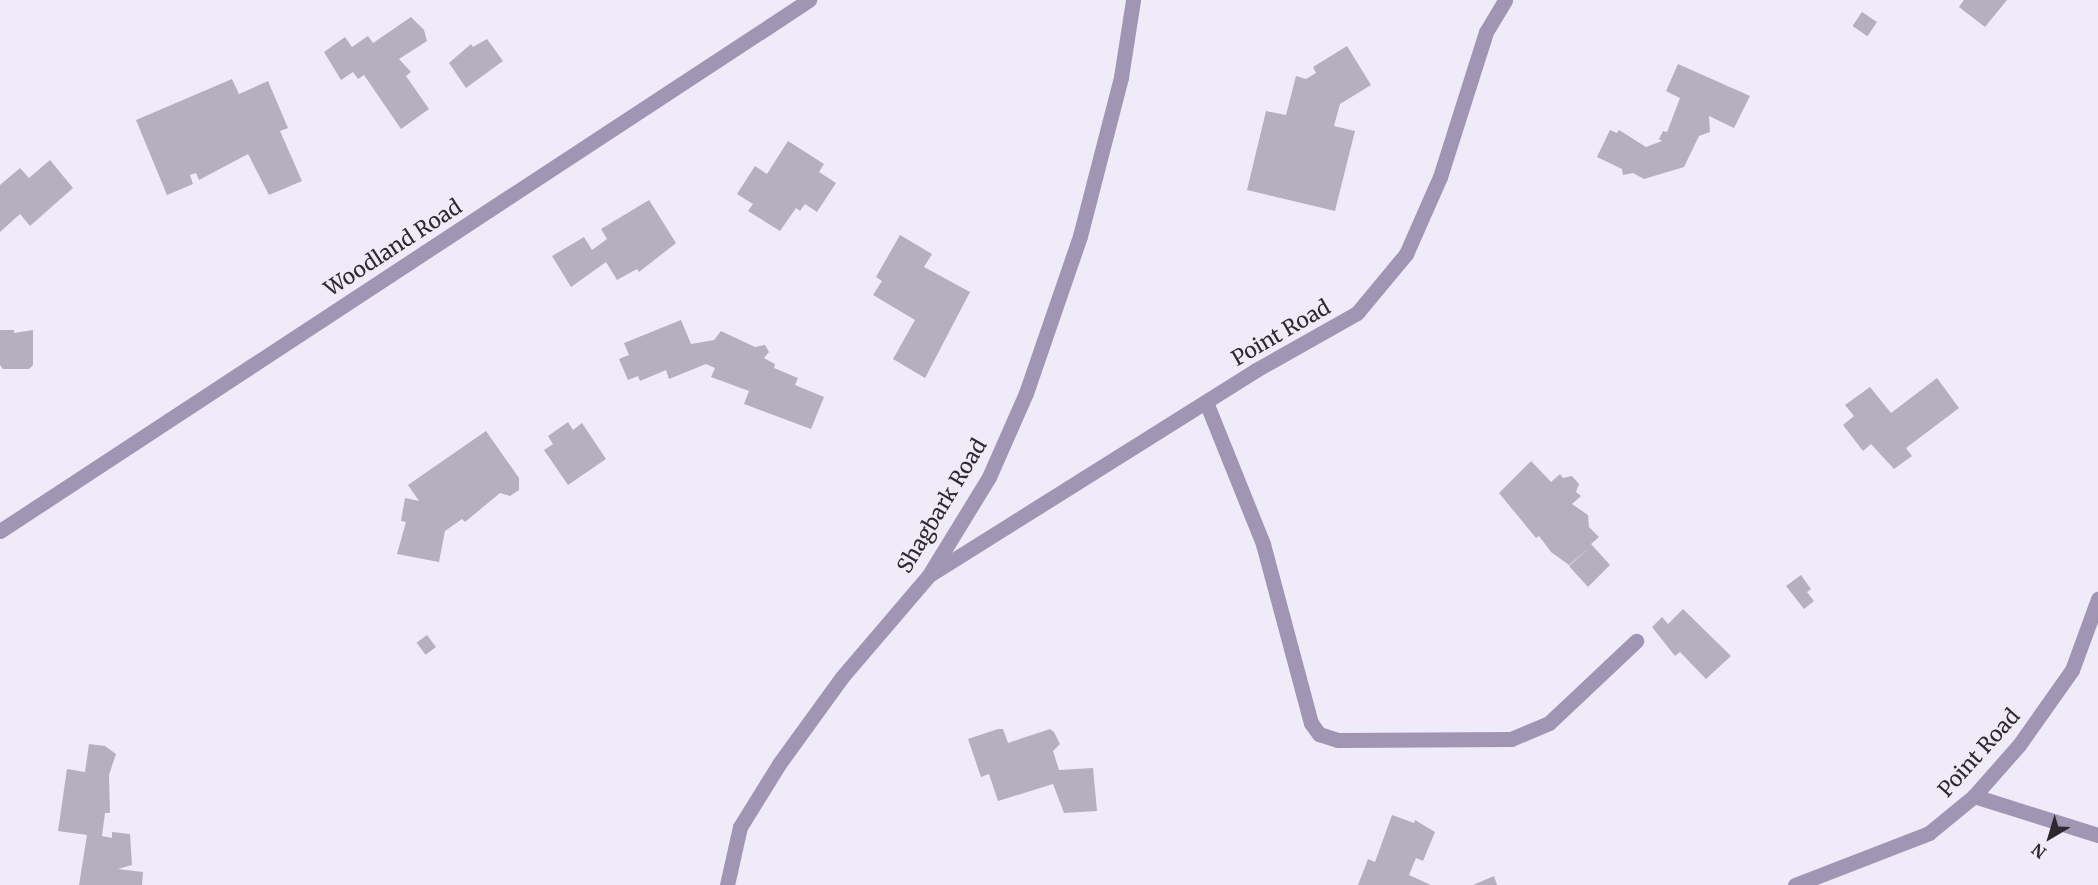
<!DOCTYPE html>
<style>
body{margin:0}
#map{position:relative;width:2098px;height:885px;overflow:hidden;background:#f0ebf9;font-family:Merriweather,serif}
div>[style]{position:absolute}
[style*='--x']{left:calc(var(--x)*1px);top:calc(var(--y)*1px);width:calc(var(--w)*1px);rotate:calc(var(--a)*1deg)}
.building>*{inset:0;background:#b5b0be;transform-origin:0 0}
.service>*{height:15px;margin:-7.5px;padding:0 7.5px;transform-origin:7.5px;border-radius:7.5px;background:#a095b3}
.minor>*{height:15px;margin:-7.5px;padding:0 7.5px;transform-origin:7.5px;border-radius:7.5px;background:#a095b3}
span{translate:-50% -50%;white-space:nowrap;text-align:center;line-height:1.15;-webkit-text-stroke:4.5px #f0ebf9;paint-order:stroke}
.street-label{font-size:21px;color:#2c2a2f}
.north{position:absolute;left:2020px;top:807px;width:60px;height:60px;-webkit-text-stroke:4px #f0ebf9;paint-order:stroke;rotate:218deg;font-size:16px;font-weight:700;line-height:24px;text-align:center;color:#2c2a2f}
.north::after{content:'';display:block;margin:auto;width:21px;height:27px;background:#2c2a2f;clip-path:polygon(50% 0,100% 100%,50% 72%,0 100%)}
</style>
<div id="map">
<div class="building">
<div style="clip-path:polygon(1964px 0,2007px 0,1985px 27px,1959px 7px)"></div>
<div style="left:1862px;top:12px;width:18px;height:17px;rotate:34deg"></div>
<div style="clip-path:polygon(411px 17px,424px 30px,427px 41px,399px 59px,411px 72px,406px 76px,429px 109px,401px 129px,364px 75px,358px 79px,353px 72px,341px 80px,324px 52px,345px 37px,352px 47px,368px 36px,373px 43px)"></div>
<div style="clip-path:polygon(487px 39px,503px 61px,466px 88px,449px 63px,471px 44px,473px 47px)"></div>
<div style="clip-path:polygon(1347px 46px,1371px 85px,1340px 104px,1334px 126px,1355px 131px,1335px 211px,1247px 190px,1266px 111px,1286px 115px,1296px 76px,1306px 79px,1316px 73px,1313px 67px)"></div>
<div style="clip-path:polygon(1678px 64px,1750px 96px,1734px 128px,1709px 116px,1710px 132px,1699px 136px,1684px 167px,1644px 179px,1633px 173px,1623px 175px,1622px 169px,1597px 157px,1610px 130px,1617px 133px,1619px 130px,1646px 147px,1662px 141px,1659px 139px,1663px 131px,1667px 132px,1680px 98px,1666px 91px)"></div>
<div style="clip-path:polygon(232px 79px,239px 94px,268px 81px,288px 128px,280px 131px,302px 181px,269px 195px,248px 154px,199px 180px,196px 173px,190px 175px,193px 184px,167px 195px,136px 120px)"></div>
<div style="clip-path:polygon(788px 141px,824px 164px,819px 172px,836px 183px,817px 212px,805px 204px,800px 211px,796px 208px,780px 231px,748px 211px,753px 204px,737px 194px,755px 166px,767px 174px)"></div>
<div style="clip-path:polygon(50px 160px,73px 188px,30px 226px,20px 214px,0 232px,0 185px,20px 168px,29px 178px)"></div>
<div style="clip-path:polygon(649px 200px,676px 243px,639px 272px,637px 269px,617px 280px,606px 262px,571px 287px,552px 256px,584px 237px,592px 250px,607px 239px,601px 229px)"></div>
<div style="clip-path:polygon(900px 235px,932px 254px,924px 267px,970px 292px,925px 378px,893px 359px,915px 320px,873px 295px,882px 281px,876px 277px)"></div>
<div style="clip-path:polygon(681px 320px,691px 344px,714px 340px,721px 331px,755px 347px,765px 345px,769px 352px,764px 358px,775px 364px,774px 368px,798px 378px,795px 385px,824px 397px,811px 429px,744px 404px,749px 391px,711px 377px,715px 368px,706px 364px,669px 379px,666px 370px,640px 381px,638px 376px,628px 380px,619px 359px,629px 355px,624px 343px)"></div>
<div style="clip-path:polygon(0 330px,14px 330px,14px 333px,33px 330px,33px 365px,29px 369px,3px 369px,0 365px)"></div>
<div style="clip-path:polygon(1937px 378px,1959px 408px,1906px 448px,1912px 456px,1894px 469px,1871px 444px,1863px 451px,1843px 425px,1854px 416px,1845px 405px,1870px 387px,1891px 413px)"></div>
<div style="clip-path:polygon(568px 422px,573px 430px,582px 423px,606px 459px,568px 485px,544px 450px,553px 444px,548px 436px)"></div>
<div style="clip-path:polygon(486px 431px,519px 478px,519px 490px,510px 496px,500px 493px,465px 522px,462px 519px,445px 531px,439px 562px,397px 554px,406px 522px,401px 521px,405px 498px,419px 501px,408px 485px)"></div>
<div style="clip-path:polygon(1531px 461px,1551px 482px,1560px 474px,1563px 478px,1572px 476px,1579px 484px,1576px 492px,1581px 496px,1572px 504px,1588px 515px,1589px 527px,1599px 537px,1591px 544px,1610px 565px,1588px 587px,1569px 566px,1590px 547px,1569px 565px,1551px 552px,1539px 536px,1536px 538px,1499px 493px)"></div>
<div style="clip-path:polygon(1801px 575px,1811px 589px,1807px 592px,1814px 601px,1804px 609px,1786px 586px)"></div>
<div style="clip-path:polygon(1683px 609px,1731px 656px,1706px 679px,1680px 652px,1675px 656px,1652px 627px,1662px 617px,1668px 624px)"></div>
<div style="left:427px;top:635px;width:15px;height:13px;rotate:53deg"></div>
<div style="clip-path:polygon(998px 729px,1003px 729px,1008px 743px,1050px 729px,1054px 732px,1060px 744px,1053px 751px,1059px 770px,1093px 768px,1097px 811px,1064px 813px,1053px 784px,998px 801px,989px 774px,981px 777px,968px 739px)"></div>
<div style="clip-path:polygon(89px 744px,105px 746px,116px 754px,109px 775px,110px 813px,105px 813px,102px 836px,112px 838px,112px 832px,130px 834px,132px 865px,118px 869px,143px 872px,142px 885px,79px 885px,87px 835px,58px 831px,67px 769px,85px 772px)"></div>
<div style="clip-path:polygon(1392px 815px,1414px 823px,1415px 820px,1435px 832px,1423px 861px,1416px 858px,1409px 875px,1431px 885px,1358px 885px,1368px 859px,1375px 862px)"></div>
<div style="clip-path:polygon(1494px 876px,1497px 885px,1473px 885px)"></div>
</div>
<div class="service">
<div style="--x:1206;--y:402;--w:153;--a:68.1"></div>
<div style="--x:1263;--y:544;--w:185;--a:75"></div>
<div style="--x:1311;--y:723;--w:14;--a:54"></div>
<div style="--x:1319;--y:734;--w:20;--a:18"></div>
<div style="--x:1338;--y:740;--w:173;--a:-0.3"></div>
<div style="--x:1511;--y:739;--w:41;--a:-22.8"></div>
<div style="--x:1549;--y:723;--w:120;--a:-43.3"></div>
</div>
<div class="minor">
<div style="--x:0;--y:531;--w:968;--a:-33.28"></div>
<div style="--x:931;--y:574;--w:384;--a:-32.1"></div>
<div style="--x:1256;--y:370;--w:116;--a:-29.4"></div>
<div style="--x:1357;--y:313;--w:77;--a:-50.3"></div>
<div style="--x:1406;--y:254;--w:84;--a:-66.2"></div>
<div style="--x:1440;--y:177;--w:152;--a:-72.4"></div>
<div style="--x:1486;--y:32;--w:37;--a:-59"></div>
<div style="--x:1974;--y:796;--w:130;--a:17.5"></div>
<div style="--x:727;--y:885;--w:59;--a:-77.4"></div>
<div style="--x:740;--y:827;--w:74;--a:-58.2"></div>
<div style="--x:779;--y:764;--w:107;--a:-54.1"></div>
<div style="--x:842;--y:677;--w:134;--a:-49.5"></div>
<div style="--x:929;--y:575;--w:115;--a:-58.5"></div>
<div style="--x:989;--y:477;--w:92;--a:-66.2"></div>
<div style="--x:1026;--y:393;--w:166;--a:-71"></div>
<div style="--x:1080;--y:236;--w:164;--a:-75.5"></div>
<div style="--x:1121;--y:77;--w:78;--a:-81.1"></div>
<div style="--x:1795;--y:885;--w:144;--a:-21.2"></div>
<div style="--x:1929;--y:833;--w:58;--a:-39.4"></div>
<div style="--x:1974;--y:796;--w:68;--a:-48.6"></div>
<div style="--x:2019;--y:745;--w:92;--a:-54.8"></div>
<div style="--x:2072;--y:670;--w:76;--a:-69.9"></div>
</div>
<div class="street-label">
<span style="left:393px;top:248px;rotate:-33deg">Woodland Road</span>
<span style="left:1281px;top:333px;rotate:-30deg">Point Road</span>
<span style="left:942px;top:506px;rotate:-59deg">Shagbark Road</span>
<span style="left:1979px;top:753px;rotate:-48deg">Point Road</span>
</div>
<div class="north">N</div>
</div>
